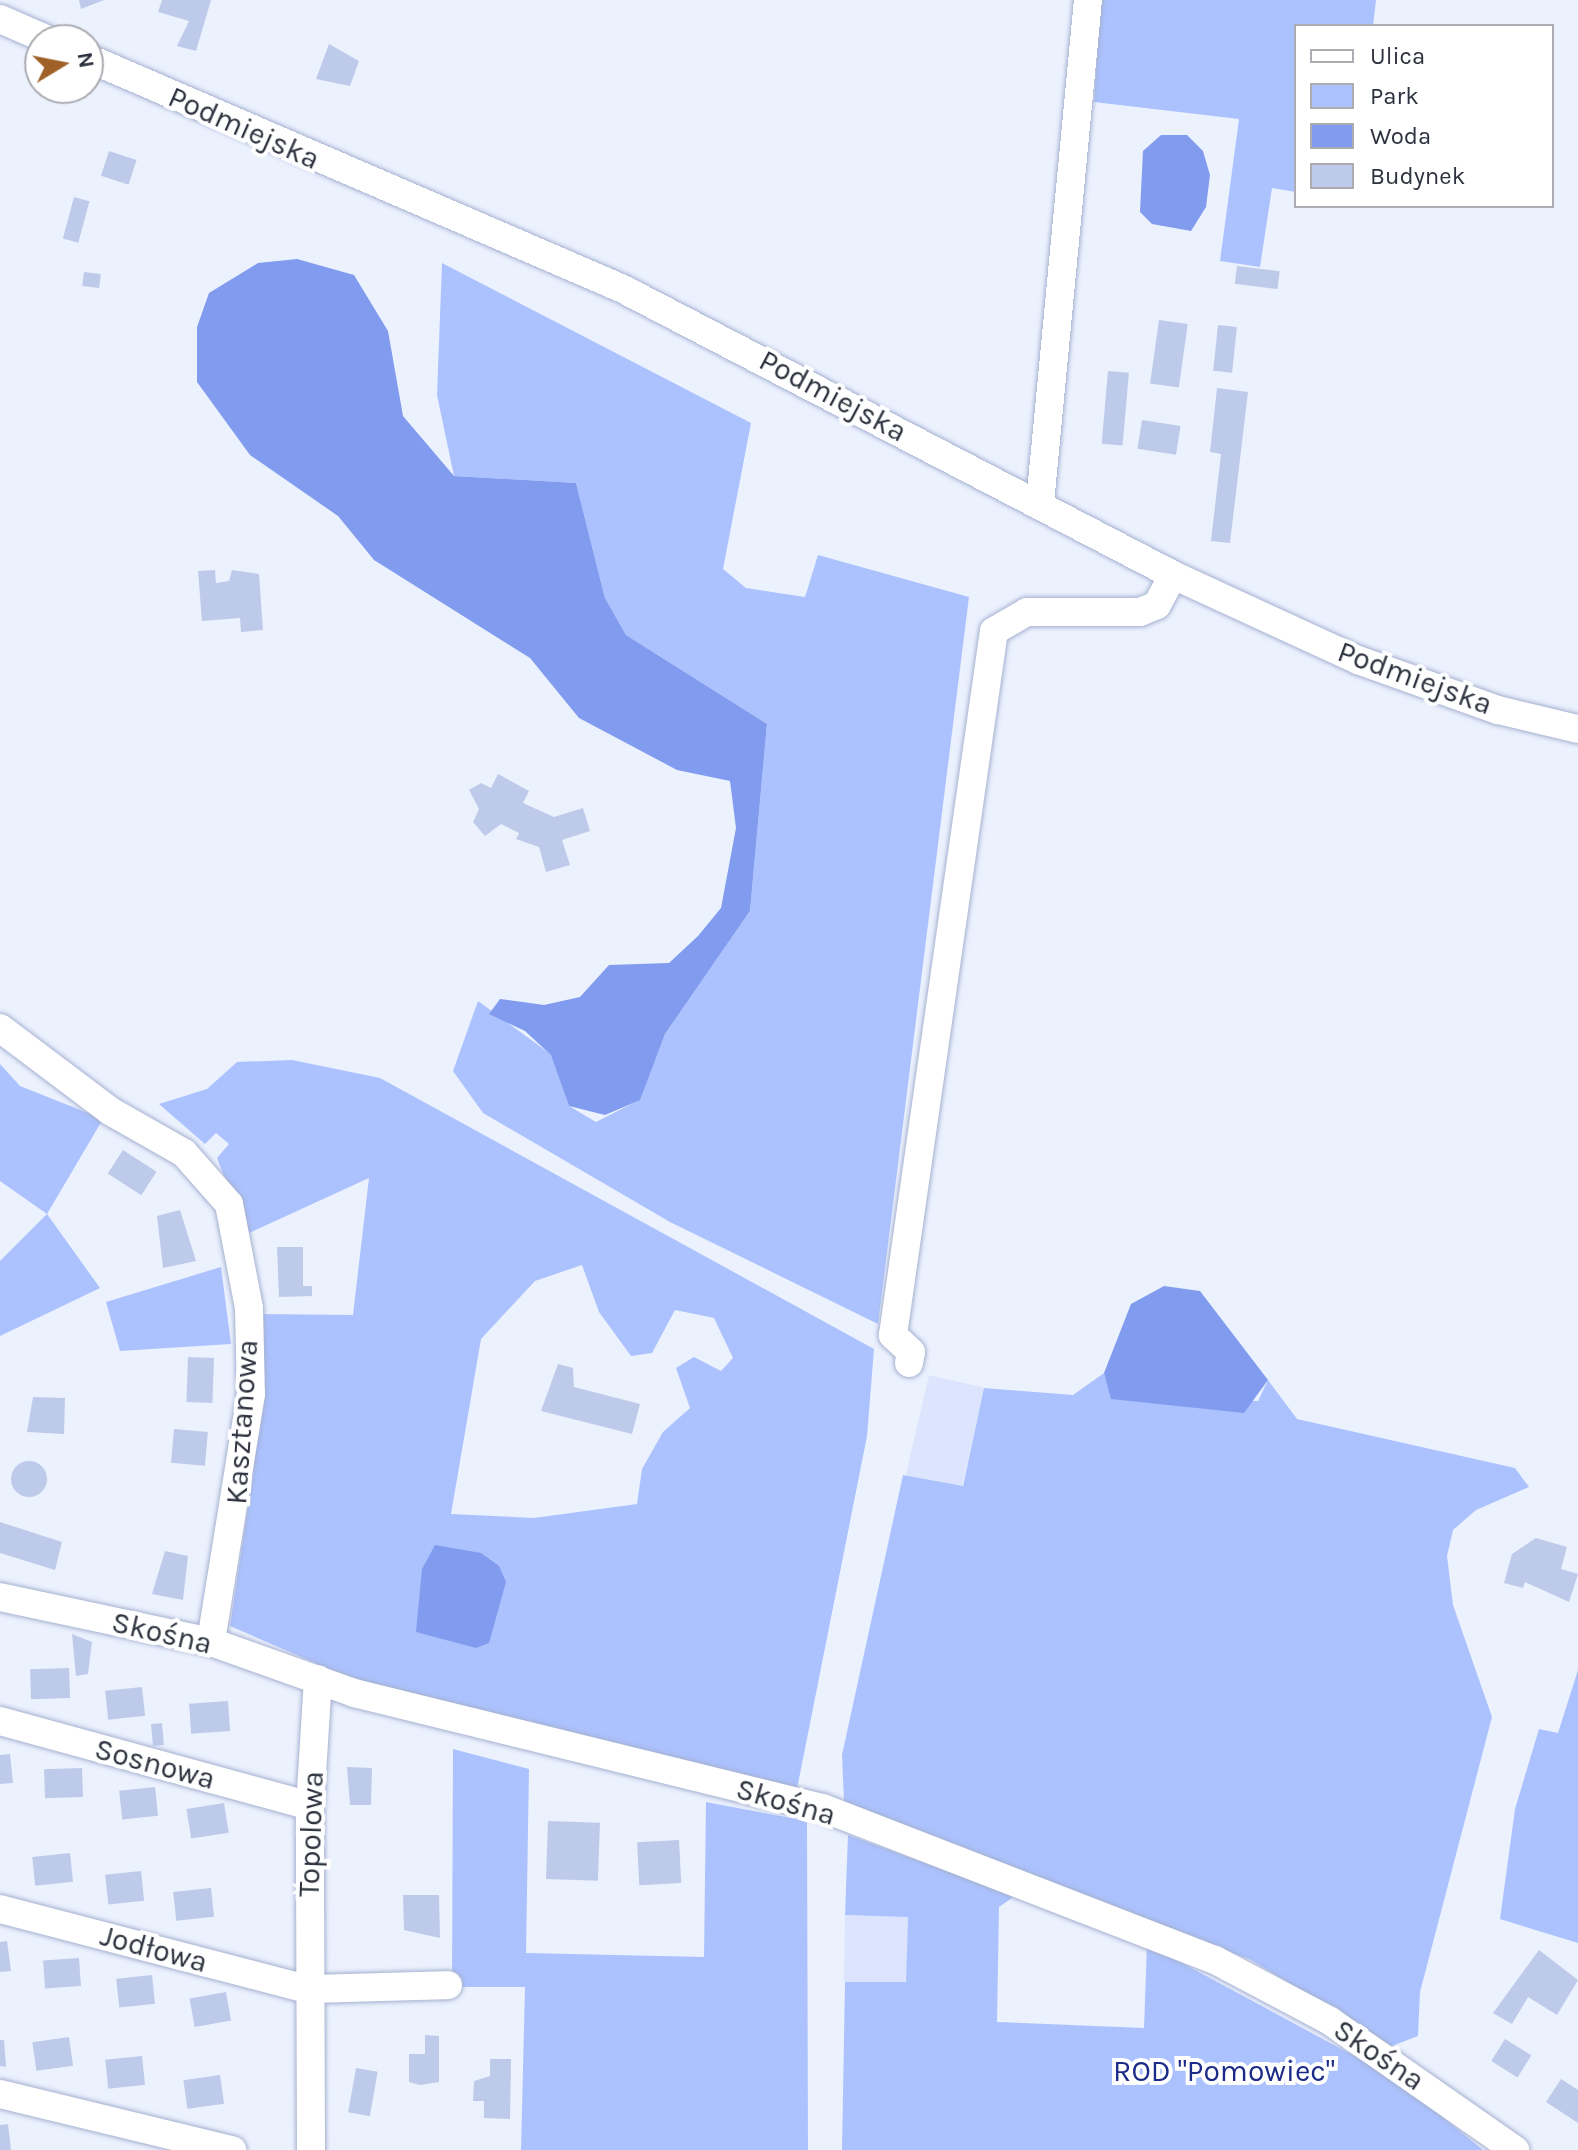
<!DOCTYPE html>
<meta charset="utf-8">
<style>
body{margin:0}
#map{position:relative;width:1578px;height:2150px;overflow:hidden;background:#ecf1fe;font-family:Karla,sans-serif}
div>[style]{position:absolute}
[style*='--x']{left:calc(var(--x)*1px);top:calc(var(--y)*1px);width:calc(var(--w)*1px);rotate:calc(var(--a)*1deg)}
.built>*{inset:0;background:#dce5fd;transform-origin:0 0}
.green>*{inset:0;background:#acc2fe}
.water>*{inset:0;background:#819cee}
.building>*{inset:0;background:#becaea;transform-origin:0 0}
.round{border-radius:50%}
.roads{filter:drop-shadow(0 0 2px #a5b1d0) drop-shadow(0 0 2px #a5b1d0)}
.minor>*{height:28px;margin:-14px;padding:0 14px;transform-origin:14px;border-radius:14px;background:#fff}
span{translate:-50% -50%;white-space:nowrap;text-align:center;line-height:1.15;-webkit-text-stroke:8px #fff;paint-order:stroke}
.street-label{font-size:30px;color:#2d323e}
.park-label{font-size:30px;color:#1c2b88}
.legend{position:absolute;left:1294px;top:24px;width:260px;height:184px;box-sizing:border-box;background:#fff;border:2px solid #abadb2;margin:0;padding:10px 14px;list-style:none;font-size:24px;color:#2d323e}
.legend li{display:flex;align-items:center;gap:16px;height:40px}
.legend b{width:40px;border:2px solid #abadb2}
.north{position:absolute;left:24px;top:24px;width:80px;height:80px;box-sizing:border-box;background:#fff;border:2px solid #abadb2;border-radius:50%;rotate:80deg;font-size:22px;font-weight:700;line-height:32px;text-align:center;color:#2d323e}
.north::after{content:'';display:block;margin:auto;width:28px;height:36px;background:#a06129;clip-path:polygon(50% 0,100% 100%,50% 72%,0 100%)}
</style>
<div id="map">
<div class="built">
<div style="left:929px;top:1375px;width:57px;height:103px;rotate:13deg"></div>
<div style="left:845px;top:1915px;width:63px;height:67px;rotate:1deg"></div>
</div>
<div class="green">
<div style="clip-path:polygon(1101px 0,1376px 0,1373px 26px,1296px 26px,1296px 192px,1272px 188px,1260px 267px,1220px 261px,1239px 119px,1094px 102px)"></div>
<div style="clip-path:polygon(442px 263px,751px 423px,723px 569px,746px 588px,805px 597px,818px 555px,969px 597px,878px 1324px,670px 1222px,483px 1113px,453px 1071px,478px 1001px,552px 1055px,569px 1106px,596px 1122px,639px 1100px,665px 1034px,750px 911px,767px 724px,626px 635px,605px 598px,576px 483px,454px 476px,437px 395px)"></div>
<div style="clip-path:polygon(evenodd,292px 1060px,380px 1078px,874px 1349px,867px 1436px,797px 1789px,384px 1693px,230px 1626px,255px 1461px,259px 1314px,353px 1315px,369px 1178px,247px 1234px,217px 1158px,229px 1144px,216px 1133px,205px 1144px,159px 1104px,207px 1089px,237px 1062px,292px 1060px,582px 1265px,599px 1312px,631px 1356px,652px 1353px,675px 1310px,714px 1318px,733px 1358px,721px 1371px,694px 1357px,676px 1368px,690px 1408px,663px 1432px,642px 1469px,637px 1504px,534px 1518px,451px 1514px,481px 1339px,535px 1281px,582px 1265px)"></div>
<div style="clip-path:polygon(0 1064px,20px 1086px,103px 1119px,47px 1214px,100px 1288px,0 1336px,0 1261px,47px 1214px,0 1181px)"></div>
<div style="clip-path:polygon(221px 1267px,231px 1344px,120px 1351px,106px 1302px)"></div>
<div style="clip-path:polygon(1104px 1373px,1112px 1399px,1258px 1401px,1268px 1380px,1297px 1419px,1515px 1468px,1529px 1487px,1476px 1510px,1453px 1530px,1447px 1556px,1453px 1605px,1492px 1717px,1420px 1992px,1418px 2036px,1392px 2046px,1251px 1960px,844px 1801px,842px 1755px,903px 1475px,963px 1486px,984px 1388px,1073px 1395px)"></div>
<div style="clip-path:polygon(1578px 1670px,1578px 1943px,1500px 1919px,1515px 1809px,1539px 1729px,1558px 1733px)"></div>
<div style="clip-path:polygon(453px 1749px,529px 1769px,526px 1953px,704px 1957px,706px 1802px,807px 1821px,808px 2150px,521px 2150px,525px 1987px,452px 1987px)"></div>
<div style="clip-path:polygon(848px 1835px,1015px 1896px,999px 1907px,997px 2022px,1144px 2028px,1147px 1944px,1395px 2078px,1483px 2150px,842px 2150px,845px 1982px,906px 1982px,908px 1917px,845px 1915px)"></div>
</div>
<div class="water">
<div style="clip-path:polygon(1161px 135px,1187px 135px,1203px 151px,1210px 175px,1206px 207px,1191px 231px,1152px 224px,1140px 212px,1143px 151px)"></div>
<div style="clip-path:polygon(297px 259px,354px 275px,388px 331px,403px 416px,454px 476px,576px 483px,605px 598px,626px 635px,767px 724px,750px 911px,665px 1034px,640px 1100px,605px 1115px,569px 1106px,551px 1055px,525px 1031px,489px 1014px,500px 999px,544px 1005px,580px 997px,609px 965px,669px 963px,698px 936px,721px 908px,736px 828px,730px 781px,677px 770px,579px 718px,530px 658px,374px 560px,338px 516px,250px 455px,197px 382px,197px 327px,209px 293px,258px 263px)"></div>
<div style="clip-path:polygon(1164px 1286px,1200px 1291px,1268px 1380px,1244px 1413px,1111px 1399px,1104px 1373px,1131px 1304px)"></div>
<div style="clip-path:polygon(435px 1545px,481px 1553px,499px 1566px,506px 1582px,489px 1643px,476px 1648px,416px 1632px,422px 1569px)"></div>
</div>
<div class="building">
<div style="clip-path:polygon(79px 0,104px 0,81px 9px)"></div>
<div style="clip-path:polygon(162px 0,211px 0,196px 51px,177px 46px,189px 21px,158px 12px)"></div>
<div style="clip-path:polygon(329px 44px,359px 61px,350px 86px,316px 79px)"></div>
<div style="left:109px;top:151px;width:29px;height:26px;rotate:18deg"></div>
<div style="left:74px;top:197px;width:16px;height:43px;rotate:15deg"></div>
<div style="left:1237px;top:266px;width:43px;height:18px;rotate:7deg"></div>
<div style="left:84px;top:272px;width:17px;height:14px;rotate:7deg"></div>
<div style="left:1159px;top:320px;width:29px;height:64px;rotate:8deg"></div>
<div style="left:1218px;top:325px;width:19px;height:46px;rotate:6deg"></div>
<div style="left:1108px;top:371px;width:21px;height:73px;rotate:5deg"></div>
<div style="clip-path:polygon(1217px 388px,1248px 392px,1230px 543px,1211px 541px,1221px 454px,1210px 452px)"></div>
<div style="left:1142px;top:420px;width:39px;height:29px;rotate:9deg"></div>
<div style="clip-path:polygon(215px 570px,216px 583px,229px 581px,232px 570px,259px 574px,263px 630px,241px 632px,240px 618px,202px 621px,198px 571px)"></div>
<div style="clip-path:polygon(498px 774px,529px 791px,523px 803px,554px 817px,583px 808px,590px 831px,562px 840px,570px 865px,546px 872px,539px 847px,516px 839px,519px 833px,501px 824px,485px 836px,473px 822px,479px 809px,469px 790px,481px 783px,491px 788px)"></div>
<div style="left:123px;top:1150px;width:40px;height:28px;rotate:33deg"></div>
<div style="clip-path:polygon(180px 1210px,196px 1261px,163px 1268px,157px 1216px)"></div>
<div style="clip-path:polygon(277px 1247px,303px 1247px,303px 1286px,312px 1286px,312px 1296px,279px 1297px)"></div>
<div style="left:188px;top:1357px;width:26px;height:45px;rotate:2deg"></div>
<div style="clip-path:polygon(558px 1364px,573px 1368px,574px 1387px,640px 1404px,632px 1434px,541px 1411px)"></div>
<div style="clip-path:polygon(33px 1397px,65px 1398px,64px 1434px,27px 1432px)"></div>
<div style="left:174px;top:1429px;width:34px;height:34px;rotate:5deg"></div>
<div class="round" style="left:11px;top:1461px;width:36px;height:36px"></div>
<div style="clip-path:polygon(0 1522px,62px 1542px,55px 1570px,0 1553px)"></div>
<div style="clip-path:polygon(1536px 1538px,1567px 1547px,1561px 1569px,1578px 1574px,1569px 1602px,1525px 1582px,1523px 1588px,1504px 1583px,1512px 1554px)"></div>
<div style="clip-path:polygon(165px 1551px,188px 1556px,183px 1600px,152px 1594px)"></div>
<div style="clip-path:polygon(72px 1634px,92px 1642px,88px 1674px,76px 1676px)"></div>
<div style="left:69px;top:1668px;width:30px;height:39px;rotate:88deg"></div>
<div style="left:142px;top:1687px;width:29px;height:37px;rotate:84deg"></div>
<div style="left:228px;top:1701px;width:30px;height:39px;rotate:86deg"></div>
<div style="left:162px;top:1723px;width:22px;height:11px;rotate:85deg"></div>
<div style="clip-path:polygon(10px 1754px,13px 1783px,0 1784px,0 1755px)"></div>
<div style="clip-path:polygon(347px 1767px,372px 1768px,371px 1805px,350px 1805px)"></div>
<div style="left:82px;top:1768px;width:29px;height:38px;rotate:88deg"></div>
<div style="left:155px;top:1787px;width:29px;height:36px;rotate:84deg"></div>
<div style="left:224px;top:1803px;width:30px;height:38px;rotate:81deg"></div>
<div style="left:548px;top:1821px;width:52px;height:58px;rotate:2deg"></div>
<div style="left:679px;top:1840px;width:43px;height:42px;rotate:87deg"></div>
<div style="left:70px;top:1853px;width:29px;height:38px;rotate:84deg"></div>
<div style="left:141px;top:1871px;width:30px;height:36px;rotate:84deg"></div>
<div style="left:211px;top:1888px;width:29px;height:38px;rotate:84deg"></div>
<div style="clip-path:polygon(403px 1895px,439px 1895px,440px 1938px,404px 1930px)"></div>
<div style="clip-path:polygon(7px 1941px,11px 1971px,0 1972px,0 1942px)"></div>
<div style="clip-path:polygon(1539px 1950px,1578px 1980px,1557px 2015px,1528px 1997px,1512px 2024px,1493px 2013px)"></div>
<div style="left:79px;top:1958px;width:28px;height:36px;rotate:86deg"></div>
<div style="left:152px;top:1975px;width:29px;height:36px;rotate:84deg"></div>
<div style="left:226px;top:1992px;width:29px;height:37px;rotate:80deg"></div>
<div style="clip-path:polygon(425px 2035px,439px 2036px,439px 2082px,420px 2085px,409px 2082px,409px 2054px,425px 2054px)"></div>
<div style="left:69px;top:2037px;width:29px;height:37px;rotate:82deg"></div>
<div style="left:1505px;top:2039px;width:31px;height:26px;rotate:32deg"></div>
<div style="clip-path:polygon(0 2040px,4px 2040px,6px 2067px,0 2066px)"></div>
<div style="left:142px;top:2056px;width:29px;height:37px;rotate:84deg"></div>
<div style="clip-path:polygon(490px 2059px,511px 2059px,510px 2119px,484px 2118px,484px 2101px,473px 2101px,474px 2081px,490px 2076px)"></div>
<div style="left:356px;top:2068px;width:22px;height:45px;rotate:10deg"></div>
<div style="left:220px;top:2075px;width:29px;height:37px;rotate:82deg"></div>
<div style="clip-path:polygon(1561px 2079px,1578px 2090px,1578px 2123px,1546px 2102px)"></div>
<div style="clip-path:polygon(8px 2124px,11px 2150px,0 2150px,0 2125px)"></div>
</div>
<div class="roads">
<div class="minor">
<div style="--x:0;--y:19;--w:52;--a:23.6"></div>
<div style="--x:88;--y:58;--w:583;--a:23.35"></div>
<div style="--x:623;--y:289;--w:620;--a:27.47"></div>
<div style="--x:1173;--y:575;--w:204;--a:24.7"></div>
<div style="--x:1358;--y:660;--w:149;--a:19.7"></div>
<div style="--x:1498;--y:710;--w:82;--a:13.4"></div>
<div style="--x:1040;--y:503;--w:505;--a:-84.55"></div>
<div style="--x:0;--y:1028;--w:138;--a:37"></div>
<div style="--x:110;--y:1111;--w:85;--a:29.6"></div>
<div style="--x:184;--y:1153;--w:68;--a:48.6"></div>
<div style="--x:229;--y:1204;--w:106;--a:79.1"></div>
<div style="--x:249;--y:1308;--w:86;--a:88.7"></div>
<div style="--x:251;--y:1394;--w:251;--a:99.2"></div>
<div style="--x:909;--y:1363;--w:11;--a:-80"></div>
<div style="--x:911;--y:1352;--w:25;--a:-137"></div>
<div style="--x:893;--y:1335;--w:711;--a:-81.84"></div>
<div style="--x:994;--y:631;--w:38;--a:-30"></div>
<div style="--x:1027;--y:612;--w:113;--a:0"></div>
<div style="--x:1140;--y:612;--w:18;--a:-22"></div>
<div style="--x:1157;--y:605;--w:34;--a:-62"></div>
<div style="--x:0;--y:1597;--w:216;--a:12"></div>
<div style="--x:211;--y:1642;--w:152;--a:19.6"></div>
<div style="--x:354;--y:1693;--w:483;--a:13.8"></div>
<div style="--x:823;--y:1808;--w:420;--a:21.2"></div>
<div style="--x:1215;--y:1960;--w:130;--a:27.9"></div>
<div style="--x:1330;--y:2021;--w:226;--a:34.9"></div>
<div style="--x:0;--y:1721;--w:321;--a:15.3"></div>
<div style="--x:0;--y:1909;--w:318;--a:14.6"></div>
<div style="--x:308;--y:1989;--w:140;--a:-1.6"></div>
<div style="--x:0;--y:2094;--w:239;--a:13.6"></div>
<div style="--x:311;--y:2150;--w:344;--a:-90.2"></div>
<div style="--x:310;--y:1806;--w:127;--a:-86.4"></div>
</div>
</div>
<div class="street-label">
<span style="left:244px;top:128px;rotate:24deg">Podmiejska</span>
<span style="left:833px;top:396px;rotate:28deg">Podmiejska</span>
<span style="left:1415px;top:678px;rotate:20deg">Podmiejska</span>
<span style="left:242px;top:1422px;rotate:-86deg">Kasztanowa</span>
<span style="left:162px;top:1633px;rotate:13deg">Skośna</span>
<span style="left:155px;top:1764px;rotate:15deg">Sosnowa</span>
<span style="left:786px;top:1802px;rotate:16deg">Skośna</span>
<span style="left:311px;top:1834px;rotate:-88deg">Topolowa</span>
<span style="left:154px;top:1949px;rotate:15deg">Jodłowa</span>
<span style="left:1379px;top:2055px;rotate:34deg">Skośna</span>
</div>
<div class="park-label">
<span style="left:1224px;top:2071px">ROD "Pomowiec"</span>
</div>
<ul class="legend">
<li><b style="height:10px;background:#fff"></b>Ulica</li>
<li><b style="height:22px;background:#acc2fe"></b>Park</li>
<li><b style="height:22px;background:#819cee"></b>Woda</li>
<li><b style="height:22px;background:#becaea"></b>Budynek</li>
</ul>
<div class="north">N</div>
</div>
